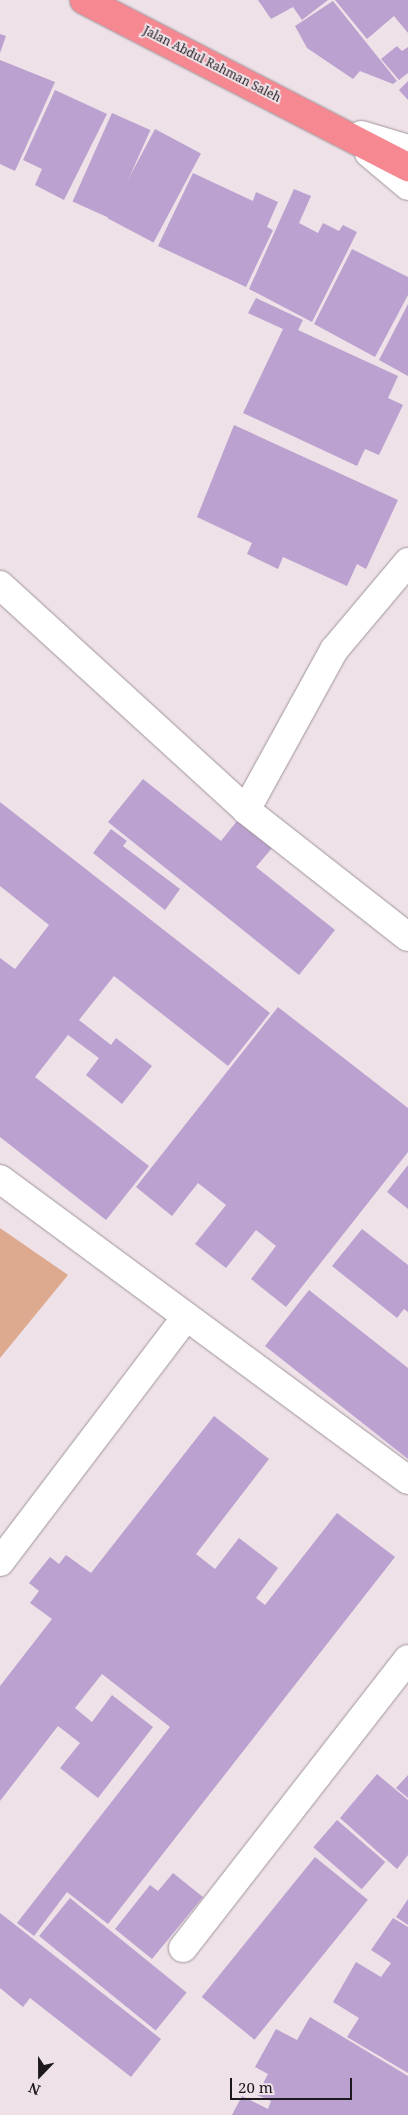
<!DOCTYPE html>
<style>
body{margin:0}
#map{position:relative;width:408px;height:2115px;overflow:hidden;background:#eee1e8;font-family:"Noto Serif",serif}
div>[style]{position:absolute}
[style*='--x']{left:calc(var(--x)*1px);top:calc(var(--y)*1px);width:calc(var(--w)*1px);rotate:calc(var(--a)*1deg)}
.green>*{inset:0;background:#ddaa90}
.building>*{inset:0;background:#bba1cf;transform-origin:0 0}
.roads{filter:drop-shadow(0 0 1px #a0949b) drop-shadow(0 0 1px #a0949b)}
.minor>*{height:28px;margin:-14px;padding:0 14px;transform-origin:14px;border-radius:14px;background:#fff}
.highway>*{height:28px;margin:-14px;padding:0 14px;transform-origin:14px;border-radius:14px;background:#f58890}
span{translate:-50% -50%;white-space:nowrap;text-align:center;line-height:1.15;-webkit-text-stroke:4px #eee1e8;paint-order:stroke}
.street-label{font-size:12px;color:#1d181b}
.north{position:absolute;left:15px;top:2050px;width:50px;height:50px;-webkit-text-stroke:4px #eee1e8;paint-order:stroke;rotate:202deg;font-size:14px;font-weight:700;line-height:20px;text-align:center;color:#1d181b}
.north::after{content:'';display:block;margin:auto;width:18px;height:22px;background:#1d181b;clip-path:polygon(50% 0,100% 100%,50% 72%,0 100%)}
.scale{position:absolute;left:230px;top:2078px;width:122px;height:22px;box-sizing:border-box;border:2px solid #1d181b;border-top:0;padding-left:6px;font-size:15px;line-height:18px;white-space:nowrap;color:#1d181b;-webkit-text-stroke:4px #eee1e8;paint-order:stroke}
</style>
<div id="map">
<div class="green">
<div style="clip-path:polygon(0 1228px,68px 1275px,0 1358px)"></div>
</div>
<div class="building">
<div style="clip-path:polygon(258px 0,328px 0,302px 20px,293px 7px,271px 19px)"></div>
<div style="clip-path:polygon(335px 0,408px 0,408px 33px,394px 16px,367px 39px)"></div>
<div style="clip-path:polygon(333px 1px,397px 81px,393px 84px,360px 71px,353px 79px,307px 48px,295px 26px)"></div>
<div style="clip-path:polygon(0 34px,6px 36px,0 53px)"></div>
<div style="clip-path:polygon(397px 46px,402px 51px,408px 47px,408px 73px,399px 80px,381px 59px)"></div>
<div style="clip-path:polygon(0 60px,55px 82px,15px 171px,0 164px)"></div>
<div style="clip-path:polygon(408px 81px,408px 100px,399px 90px)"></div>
<div style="clip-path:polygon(55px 90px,107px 114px,64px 200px,35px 185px,42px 169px,23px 160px)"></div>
<div style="left:112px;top:113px;width:42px;height:97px;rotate:24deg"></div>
<div style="left:155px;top:129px;width:52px;height:101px;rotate:28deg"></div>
<div style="clip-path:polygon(193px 173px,253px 201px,256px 192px,278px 202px,267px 227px,273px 230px,246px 287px,158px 246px)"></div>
<div style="clip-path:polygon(294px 189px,311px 196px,299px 223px,318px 233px,323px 223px,339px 231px,343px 225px,357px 232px,312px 322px,249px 289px)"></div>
<div style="clip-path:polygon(352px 249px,408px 277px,408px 295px,375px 357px,314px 324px)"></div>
<div style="clip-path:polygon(256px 298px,303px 320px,298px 330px,398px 376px,388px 398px,403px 405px,379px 455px,365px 449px,357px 466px,243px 413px,283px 329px,248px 313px)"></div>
<div style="clip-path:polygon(408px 304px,408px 376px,379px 360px)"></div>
<div style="clip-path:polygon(234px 425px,398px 500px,366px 569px,357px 564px,347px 586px,283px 557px,278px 569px,247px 554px,252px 543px,197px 517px)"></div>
<div style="clip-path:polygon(143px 779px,221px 841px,237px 821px,272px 848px,256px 867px,335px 930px,299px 975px,108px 822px)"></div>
<div style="clip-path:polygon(0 802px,270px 1013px,228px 1066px,114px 976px,79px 1020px,111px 1045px,116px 1038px,152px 1066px,122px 1104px,86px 1075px,99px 1058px,68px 1035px,35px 1077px,149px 1166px,106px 1220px,0 1137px,0 958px,15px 969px,49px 925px,0 886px)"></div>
<div style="clip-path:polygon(111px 829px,127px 841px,123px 846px,180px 889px,165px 910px,93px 853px)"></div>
<div style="clip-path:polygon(278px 1007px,408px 1108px,408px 1152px,286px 1307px,251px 1279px,276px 1246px,256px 1230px,226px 1268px,195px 1244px,226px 1205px,198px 1183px,172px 1216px,136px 1187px)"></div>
<div style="clip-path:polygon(408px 1165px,408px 1209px,387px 1192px)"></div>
<div style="clip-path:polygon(362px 1229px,408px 1265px,408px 1312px,404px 1309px,397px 1318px,332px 1266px)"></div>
<div style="clip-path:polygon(309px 1290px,408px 1368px,408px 1459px,265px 1346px)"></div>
<div style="clip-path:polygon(214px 1416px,269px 1459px,196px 1554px,215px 1569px,239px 1538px,278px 1568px,256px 1598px,265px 1605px,337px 1513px,395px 1557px,108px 1924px,67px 1892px,34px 1936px,17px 1923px,170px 1727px,102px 1674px,75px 1708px,92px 1722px,112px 1695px,153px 1727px,98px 1798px,60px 1768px,80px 1743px,58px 1726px,0 1801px,0 1686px,52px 1619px,30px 1603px,39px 1591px,29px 1583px,50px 1557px,59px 1564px,66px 1555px,91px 1573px)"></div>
<div style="clip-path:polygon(377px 1774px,408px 1800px,408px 1855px,397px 1869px,340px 1818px)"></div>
<div style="clip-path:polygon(408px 1775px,408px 1798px,396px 1788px)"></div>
<div style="left:337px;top:1820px;width:64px;height:36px;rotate:41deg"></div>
<div style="left:315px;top:1857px;width:68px;height:180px;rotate:39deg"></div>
<div style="clip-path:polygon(173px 1873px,203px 1897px,152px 1959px,115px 1929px,150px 1885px,158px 1891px)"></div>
<div style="left:70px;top:1898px;width:150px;height:49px;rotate:39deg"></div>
<div style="clip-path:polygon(408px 1899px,408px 1925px,396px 1917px)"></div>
<div style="clip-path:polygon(0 1913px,161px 2039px,131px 2077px,30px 1998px,23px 2007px,0 1988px)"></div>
<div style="clip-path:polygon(393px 1918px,408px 1927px,408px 2073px,347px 2037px,359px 2018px,333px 2002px,356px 1962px,381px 1977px,391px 1963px,371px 1950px)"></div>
<div style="clip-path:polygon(310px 2017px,408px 2076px,408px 2115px,232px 2115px,242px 2096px,268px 2109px,271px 2101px,257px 2095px,268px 2074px,255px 2067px,276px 2029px,297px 2040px)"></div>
</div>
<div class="roads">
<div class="minor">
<div style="--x:361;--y:135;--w:49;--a:16.6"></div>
<div style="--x:369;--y:153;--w:51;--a:40.2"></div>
<div style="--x:0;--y:585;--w:333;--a:42.4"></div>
<div style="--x:246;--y:810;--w:206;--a:38.1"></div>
<div style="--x:246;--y:810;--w:183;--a:-61.2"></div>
<div style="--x:334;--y:650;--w:115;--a:-49.9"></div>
<div style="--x:0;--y:1179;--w:507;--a:36.42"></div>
<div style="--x:0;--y:1562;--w:308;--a:-52.8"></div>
<div style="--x:183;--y:1948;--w:366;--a:-52.1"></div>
</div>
<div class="highway">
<div style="--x:84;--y:0;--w:365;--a:27.3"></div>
</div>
</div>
<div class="street-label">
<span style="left:212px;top:64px;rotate:27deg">Jalan Abdul Rahman Saleh</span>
</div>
<div class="north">N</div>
<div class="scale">20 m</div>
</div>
